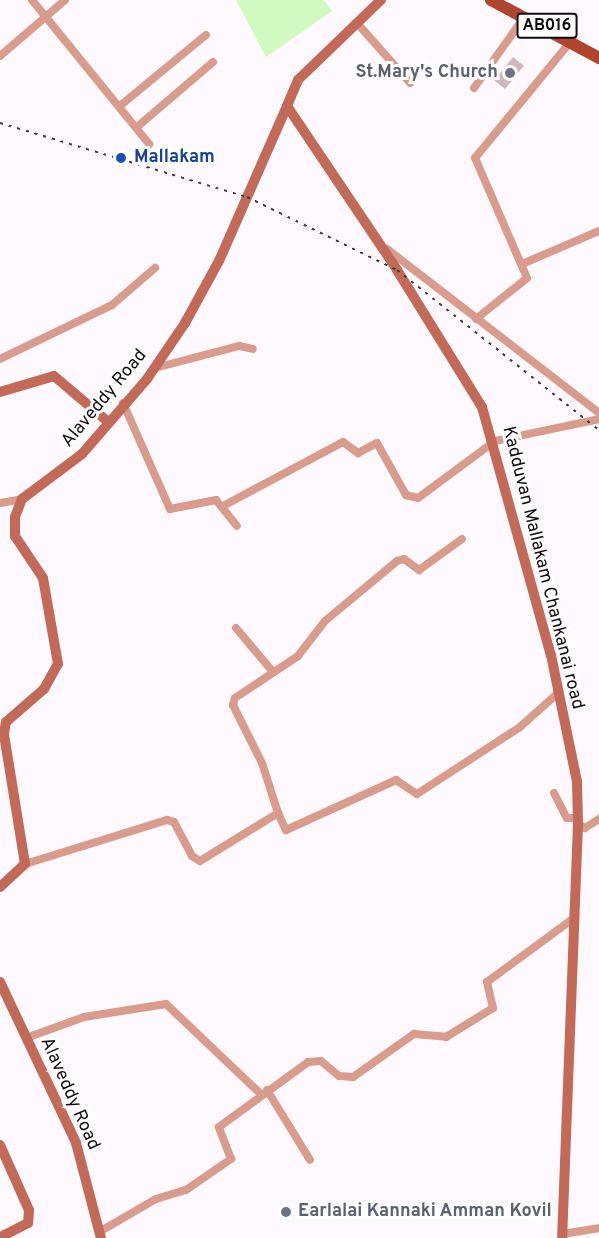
<!DOCTYPE html>
<style>
body{margin:0}
#map{position:relative;width:599px;height:1238px;overflow:hidden;background:#fef8ff;font-family:Overpass,sans-serif}
div>[style]{position:absolute}
[style*='--x']{left:calc(var(--x)*1px);top:calc(var(--y)*1px);width:calc(var(--w)*1px);rotate:calc(var(--a)*1deg)}
.green>*{inset:0;background:#d0fabf}
.building>*{inset:0;background:#cfb8bf;transform-origin:0 0}
.street>*{height:8px;margin:-4px;padding:0 4px;transform-origin:4px;border-radius:4px;background:#d89b8c}
.secondary>*{height:10px;margin:-5px;padding:0 5px;transform-origin:5px;border-radius:5px;background:#c26a57}
.primary>*{height:12px;margin:-6px;padding:0 6px;transform-origin:6px;border-radius:6px;background:#b0442d}
.rail>*{height:2px;margin-top:-1px;transform-origin:0;background:repeating-linear-gradient(90deg,#3e393f 0 3px,transparent 0 9px)}
.dots>*{width:16px;height:16px;translate:-50% -50%;box-sizing:border-box;border:3px solid #fff;border-radius:50%}
span{translate:-50% -50%;white-space:nowrap;text-align:center;line-height:1.15;-webkit-text-stroke:6px #fff;paint-order:stroke}
.shield-label span{padding:2px 4px;background:#fff;border:2px solid;border-radius:4px;-webkit-text-stroke-width:0}
.shield-label{font-size:16px;color:#100b11;font-weight:700}
.worship-label{font-size:18px;color:#5b616d;font-weight:700}
.right{translate:-100% -50%;text-align:right}
.left{translate:0 -50%;text-align:left}
.transit-label{font-size:18px;color:#164399;font-weight:700}
.street-label{font-size:18px;color:#100b11}
</style>
<div id="map">
<div class="green">
<div style="clip-path:polygon(236px 0,324px 0,332px 11px,266px 57px)"></div>
</div>
<div class="building">
<div style="left:513px;top:57px;width:14px;height:30px;rotate:39deg"></div>
</div>
<div class="street">
<div style="--x:32;--y:0;--w:186;--a:50.9"></div>
<div style="--x:357;--y:23;--w:80;--a:48.5"></div>
<div style="--x:0;--y:56;--w:86;--a:-40.7"></div>
<div style="--x:474;--y:88;--w:88;--a:-54.7"></div>
<div style="--x:121;--y:105;--w:110;--a:-39.5"></div>
<div style="--x:137;--y:127;--w:100;--a:-40.5"></div>
<div style="--x:387;--y:249;--w:268;--a:37.7"></div>
<div style="--x:522;--y:264;--w:84;--a:-23.2"></div>
<div style="--x:476;--y:319;--w:65;--a:-38.8"></div>
<div style="--x:527;--y:278;--w:131;--a:-113.4"></div>
<div style="--x:475;--y:158;--w:151;--a:-50.6"></div>
<div style="--x:0;--y:359;--w:124;--a:-25.7"></div>
<div style="--x:112;--y:305;--w:57;--a:-40.7"></div>
<div style="--x:155;--y:368;--w:87;--a:-14.7"></div>
<div style="--x:239;--y:346;--w:14;--a:12"></div>
<div style="--x:123;--y:403;--w:116;--a:66.1"></div>
<div style="--x:170;--y:509;--w:47;--a:-11.1"></div>
<div style="--x:216;--y:500;--w:33;--a:51"></div>
<div style="--x:0;--y:503;--w:22;--a:-10"></div>
<div style="--x:223;--y:506;--w:136;--a:-28.1"></div>
<div style="--x:343;--y:442;--w:19;--a:36"></div>
<div style="--x:358;--y:453;--w:21;--a:-28"></div>
<div style="--x:377;--y:443;--w:60;--a:60.9"></div>
<div style="--x:406;--y:495;--w:12;--a:14"></div>
<div style="--x:418;--y:498;--w:96;--a:-36.5"></div>
<div style="--x:495;--y:441;--w:106;--a:-11.9"></div>
<div style="--x:236;--y:628;--w:57;--a:49.9"></div>
<div style="--x:554;--y:793;--w:28;--a:63"></div>
<div style="--x:567;--y:818;--w:10;--a:0"></div>
<div style="--x:278;--y:813;--w:52;--a:-107.7"></div>
<div style="--x:262;--y:763;--w:65;--a:-116.6"></div>
<div style="--x:233;--y:705;--w:7;--a:-74"></div>
<div style="--x:235;--y:698;--w:76;--a:-33.7"></div>
<div style="--x:298;--y:656;--w:44;--a:-52.4"></div>
<div style="--x:325;--y:621;--w:94;--a:-39.8"></div>
<div style="--x:397;--y:561;--w:7;--a:-16"></div>
<div style="--x:404;--y:559;--w:19;--a:36"></div>
<div style="--x:419;--y:570;--w:53;--a:-35.8"></div>
<div style="--x:578;--y:824;--w:8;--a:30"></div>
<div style="--x:585;--y:828;--w:17;--a:-33"></div>
<div style="--x:25;--y:864;--w:149;--a:-17.2"></div>
<div style="--x:167;--y:820;--w:7;--a:16"></div>
<div style="--x:174;--y:822;--w:38;--a:62"></div>
<div style="--x:192;--y:856;--w:9;--a:32"></div>
<div style="--x:200;--y:861;--w:92;--a:-31.6"></div>
<div style="--x:278;--y:813;--w:19;--a:65"></div>
<div style="--x:286;--y:830;--w:121;--a:-24.4"></div>
<div style="--x:396;--y:780;--w:25;--a:34"></div>
<div style="--x:417;--y:794;--w:123;--a:-33"></div>
<div style="--x:520;--y:727;--w:51;--a:-41.8"></div>
<div style="--x:26;--y:1038;--w:62;--a:-19.9"></div>
<div style="--x:84;--y:1017;--w:83;--a:-9"></div>
<div style="--x:166;--y:1004;--w:131;--a:43.5"></div>
<div style="--x:267;--y:1090;--w:82;--a:58.4"></div>
<div style="--x:99;--y:1232;--w:66;--a:-30.1"></div>
<div style="--x:156;--y:1199;--w:31;--a:-17"></div>
<div style="--x:186;--y:1190;--w:55;--a:-34.6"></div>
<div style="--x:231;--y:1159;--w:34;--a:-111"></div>
<div style="--x:219;--y:1127;--w:110;--a:-36.1"></div>
<div style="--x:308;--y:1062;--w:13;--a:-4"></div>
<div style="--x:321;--y:1061;--w:23;--a:40"></div>
<div style="--x:339;--y:1076;--w:14;--a:4"></div>
<div style="--x:353;--y:1077;--w:75;--a:-35.2"></div>
<div style="--x:414;--y:1034;--w:32;--a:5"></div>
<div style="--x:446;--y:1037;--w:55;--a:-31.7"></div>
<div style="--x:493;--y:1008;--w:27;--a:-103"></div>
<div style="--x:487;--y:982;--w:108;--a:-36.3"></div>
<div style="--x:562;--y:1234;--w:37;--a:-9"></div>
</div>
<div class="secondary">
<div style="--x:381;--y:0;--w:115;--a:136.1"></div>
<div style="--x:298;--y:80;--w:28;--a:113"></div>
<div style="--x:287;--y:106;--w:197;--a:56.1"></div>
<div style="--x:397;--y:270;--w:161;--a:58.2"></div>
<div style="--x:482;--y:407;--w:257;--a:74.5"></div>
<div style="--x:551;--y:655;--w:130;--a:78.4"></div>
<div style="--x:577;--y:782;--w:42;--a:88.6"></div>
<div style="--x:578;--y:824;--w:414;--a:92.2"></div>
<div style="--x:0;--y:392;--w:56;--a:-16.5"></div>
<div style="--x:54;--y:376;--w:70;--a:40.3"></div>
<div style="--x:0;--y:887;--w:34;--a:-43"></div>
<div style="--x:25;--y:864;--w:132;--a:-99.2"></div>
<div style="--x:4;--y:734;--w:12;--a:-81"></div>
<div style="--x:6;--y:722;--w:50;--a:-41"></div>
<div style="--x:44;--y:689;--w:29;--a:-61"></div>
<div style="--x:58;--y:664;--w:87;--a:-99.9"></div>
<div style="--x:43;--y:578;--w:50;--a:-123.7"></div>
<div style="--x:15;--y:536;--w:19;--a:-90"></div>
<div style="--x:15;--y:517;--w:19;--a:-69"></div>
<div style="--x:22;--y:499;--w:75;--a:-36.9"></div>
<div style="--x:82;--y:454;--w:99;--a:-49.1"></div>
<div style="--x:147;--y:379;--w:68;--a:-55.8"></div>
<div style="--x:185;--y:323;--w:71;--a:-61.3"></div>
<div style="--x:219;--y:261;--w:169;--a:-66.3"></div>
<div style="--x:0;--y:982;--w:178;--a:64.7"></div>
<div style="--x:76;--y:1143;--w:98;--a:75.3"></div>
<div style="--x:0;--y:1145;--w:71;--a:66"></div>
<div style="--x:29;--y:1210;--w:13;--a:94"></div>
<div style="--x:28;--y:1223;--w:31;--a:153"></div>
</div>
<div class="primary">
<div style="--x:491;--y:0;--w:123;--a:28.2"></div>
</div>
<div class="rail">
<div style="--x:0;--y:123;--w:258;--a:16.7"></div>
<div style="--x:247;--y:197;--w:167;--a:26"></div>
<div style="--x:397;--y:270;--w:258;--a:38.4"></div>
</div>
<div class="dots">
<div style="left:510px;top:73px;background:#6b7280"></div>
<div style="left:121px;top:158px;background:#1a4fb4"></div>
<div style="left:286px;top:1212px;background:#6b7280"></div>
</div>
<div class="shield-label">
<span style="left:547px;top:26px">AB016</span>
</div>
<div class="worship-label">
<span class="right" style="left:498px;top:73px">St.Mary's Church</span>
<span class="left" style="left:298px;top:1212px">Earlalai Kannaki Amman Kovil</span>
</div>
<div class="transit-label">
<span class="left" style="left:134px;top:158px">Mallakam</span>
</div>
<div class="street-label">
<span style="left:105px;top:399px;rotate:-50deg">Alaveddy Road</span>
<span style="left:542px;top:568px;rotate:76deg">Kadduvan Mallakam Chankanai road</span>
<span style="left:69px;top:1094px;rotate:66deg">Alaveddy Road</span>
</div>
</div>
